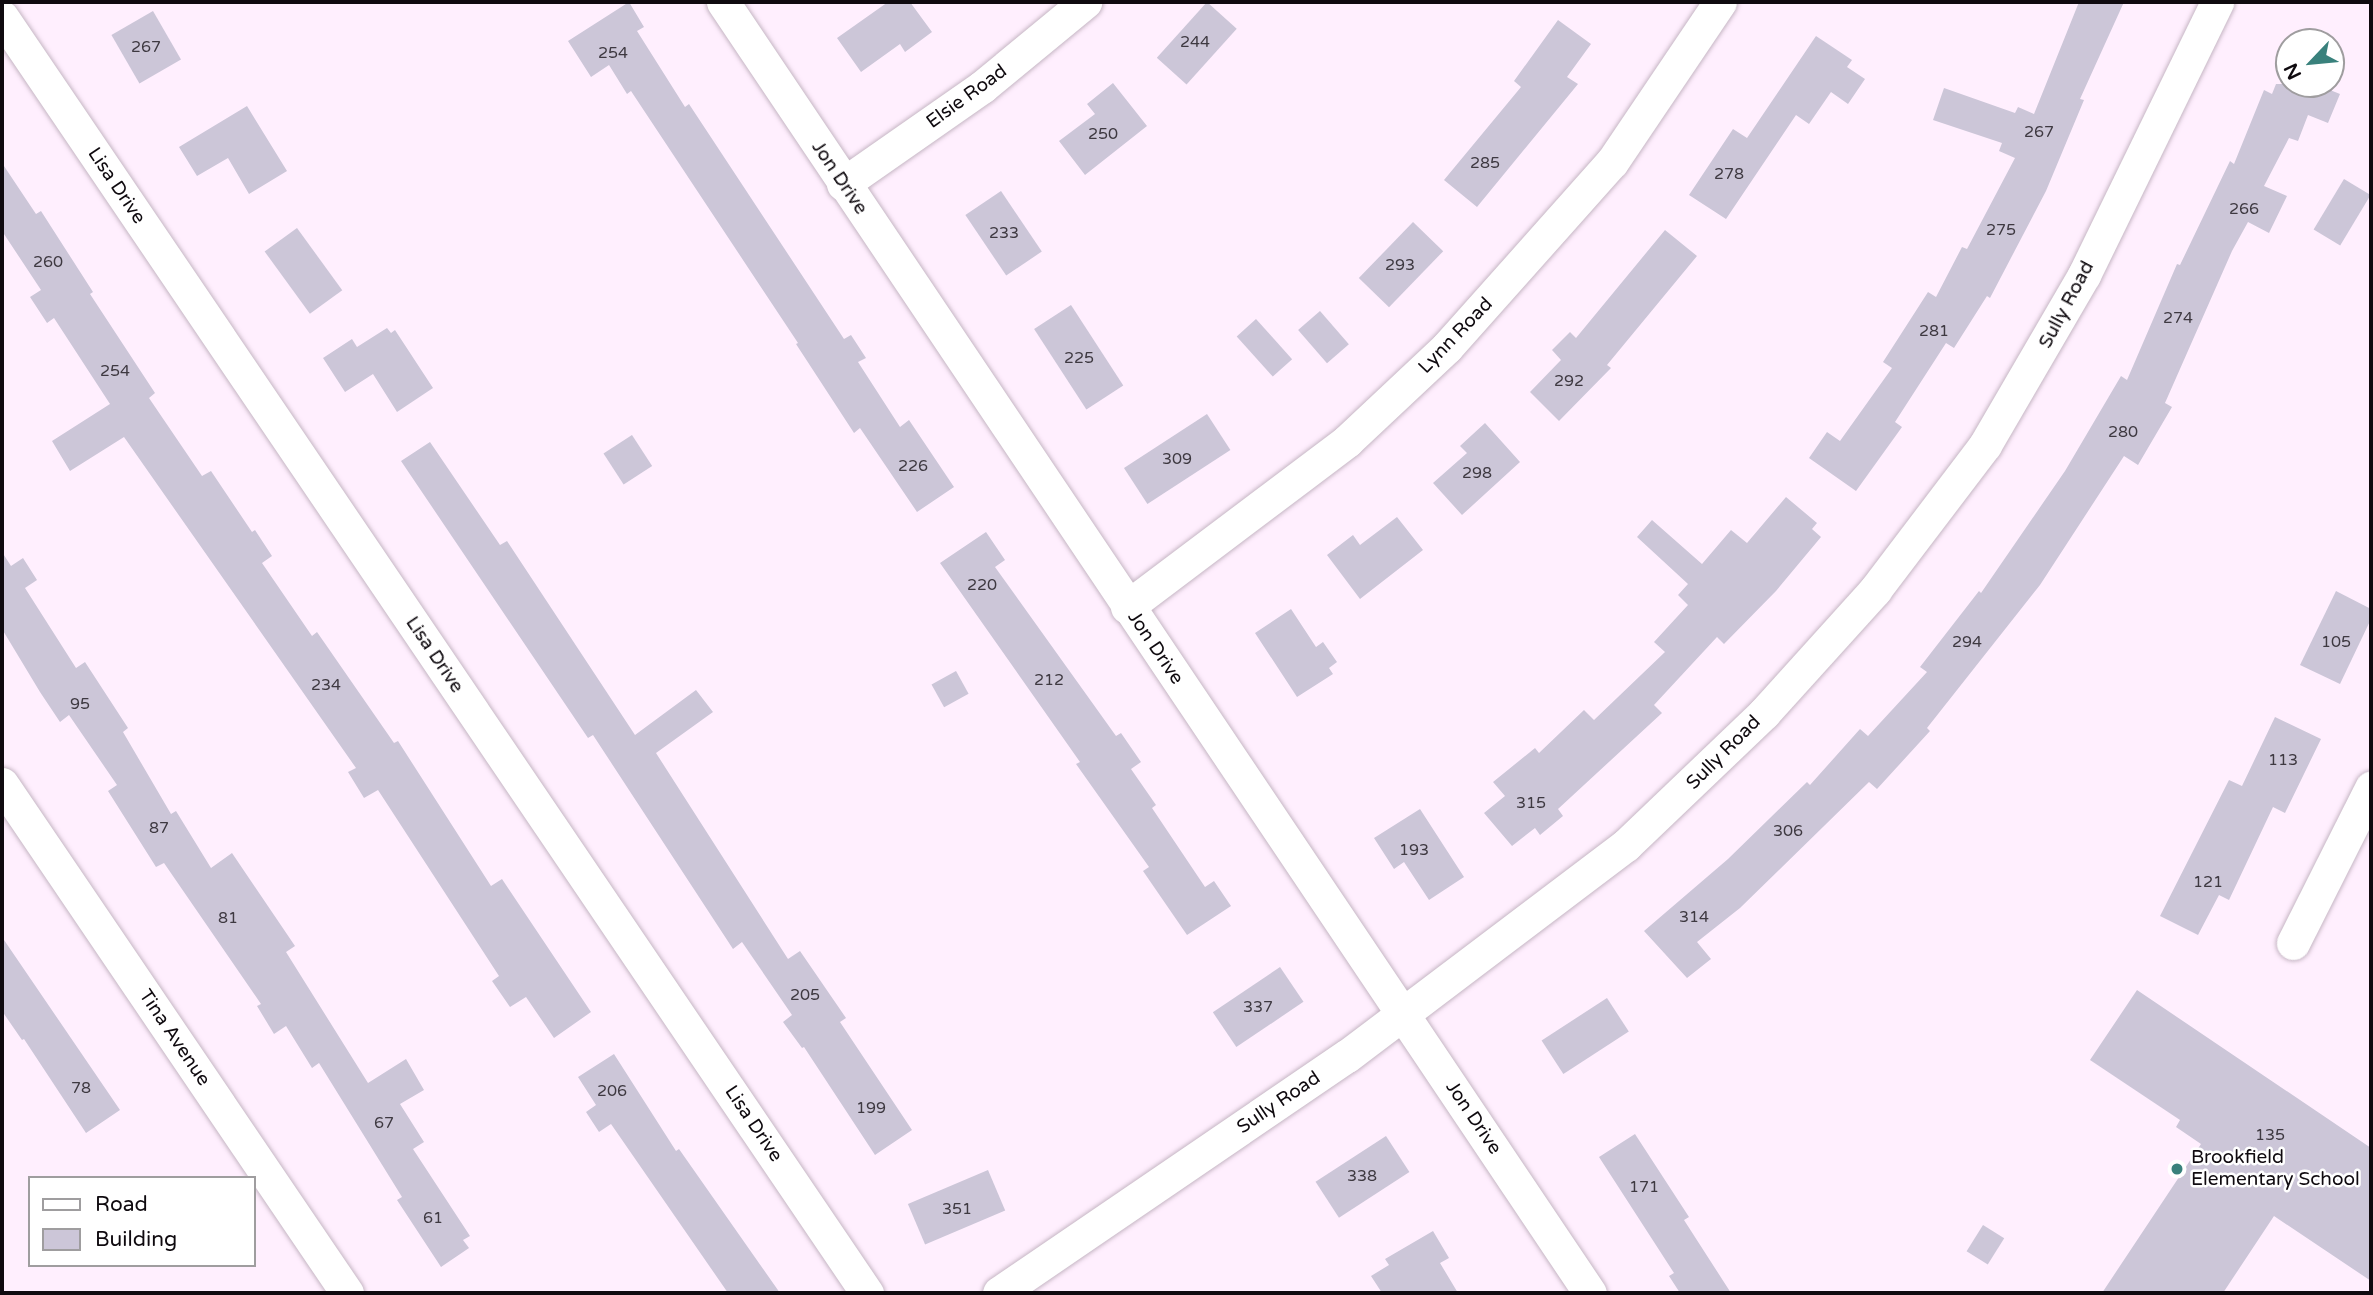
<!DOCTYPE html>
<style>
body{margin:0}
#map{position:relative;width:2373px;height:1295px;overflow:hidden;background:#ffeffe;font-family:"Varela Round",sans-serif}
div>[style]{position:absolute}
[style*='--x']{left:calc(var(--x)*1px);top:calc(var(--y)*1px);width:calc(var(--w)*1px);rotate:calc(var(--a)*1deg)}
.building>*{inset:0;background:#ccc6d8;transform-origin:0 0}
.roads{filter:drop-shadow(0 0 2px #c6b6c4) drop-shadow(0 0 2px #c6b6c4)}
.street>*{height:33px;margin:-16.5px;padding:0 16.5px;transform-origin:16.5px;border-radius:16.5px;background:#fff}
.dots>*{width:19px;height:19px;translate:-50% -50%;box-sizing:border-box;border:4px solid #fff;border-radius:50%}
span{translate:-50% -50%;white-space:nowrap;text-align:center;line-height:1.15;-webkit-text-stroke:5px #fff;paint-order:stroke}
.number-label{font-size:16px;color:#3e3941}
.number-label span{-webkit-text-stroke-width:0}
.street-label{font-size:19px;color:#0f0a0f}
.poi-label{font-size:19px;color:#0f0a0f}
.left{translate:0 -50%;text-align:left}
.frame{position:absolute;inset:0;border:4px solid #0f0a0f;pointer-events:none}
.legend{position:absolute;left:28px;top:1176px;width:228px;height:91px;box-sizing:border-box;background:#fff;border:2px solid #9f9d9f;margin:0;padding:9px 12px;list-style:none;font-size:21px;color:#0f0a0f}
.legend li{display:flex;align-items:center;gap:14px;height:35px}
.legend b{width:35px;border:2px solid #9f9d9f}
.north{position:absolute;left:2275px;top:28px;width:70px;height:70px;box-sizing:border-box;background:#fff;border:2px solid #9f9d9f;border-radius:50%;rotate:244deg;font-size:19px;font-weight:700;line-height:28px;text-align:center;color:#0f0a0f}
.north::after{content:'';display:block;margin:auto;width:24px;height:32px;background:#39817c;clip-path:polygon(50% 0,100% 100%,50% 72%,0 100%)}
</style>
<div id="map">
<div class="building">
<div style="clip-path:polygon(629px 2px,644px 27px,637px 31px,685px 107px,689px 104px,844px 339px,851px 335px,866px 358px,858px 362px,900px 427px,909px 420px,954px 487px,917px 512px,860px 428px,854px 433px,796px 344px,798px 343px,631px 91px,627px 94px,609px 65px,591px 77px,568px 41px)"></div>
<div style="clip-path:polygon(888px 2px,910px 2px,932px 32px,905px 52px,900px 44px,861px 72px,837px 38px)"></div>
<div style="left:1207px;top:2px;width:40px;height:75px;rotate:42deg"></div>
<div style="clip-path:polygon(2079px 2px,2124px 2px,2080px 99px,2084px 100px,2046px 191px,1990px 298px,1987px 296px,1954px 348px,1946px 343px,1895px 422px,1902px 427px,1856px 491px,1809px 458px,1827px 432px,1840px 441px,1892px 368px,1883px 362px,1928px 292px,1936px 297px,1962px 247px,1967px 249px,2015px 158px,1999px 151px,2002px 143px,1933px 120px,1944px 88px,2015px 113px,2018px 107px,2034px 114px)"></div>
<div style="left:153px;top:11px;width:56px;height:48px;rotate:60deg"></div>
<div style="clip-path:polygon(1558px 20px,1591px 44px,1567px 77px,1578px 84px,1477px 207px,1444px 180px,1521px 87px,1514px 81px)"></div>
<div style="clip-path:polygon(1816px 36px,1852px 60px,1847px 67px,1865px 79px,1848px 104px,1831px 92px,1809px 124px,1796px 115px,1726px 219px,1689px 195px,1733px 129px,1747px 138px)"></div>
<div style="clip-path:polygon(1113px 83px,1147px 126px,1085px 175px,1059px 141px,1095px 114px,1087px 104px)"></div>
<div style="clip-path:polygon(2276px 84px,2315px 84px,2340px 94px,2328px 123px,2308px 115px,2298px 141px,2289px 138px,2264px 186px,2287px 196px,2269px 233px,2248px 222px,2232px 251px,2165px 403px,2172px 407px,2138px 465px,2124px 456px,2040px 585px,1927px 728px,1930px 731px,1877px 789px,1869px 782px,1740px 908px,1697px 942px,1711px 959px,1687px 978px,1644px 931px,1728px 859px,1807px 782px,1810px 785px,1860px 729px,1868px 736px,1927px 672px,1920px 667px,1979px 591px,1981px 593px,2065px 471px,2121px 376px,2127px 380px,2177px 264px,2180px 265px,2230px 161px,2234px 164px,2264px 90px,2272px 94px)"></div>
<div style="clip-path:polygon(247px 106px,287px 171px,249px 194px,228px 158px,197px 176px,179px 147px)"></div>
<div style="clip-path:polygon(2px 163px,36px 214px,41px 211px,93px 292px,90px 294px,155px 393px,149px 398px,202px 476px,211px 471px,252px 532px,255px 530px,272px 556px,262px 563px,312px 636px,317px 632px,394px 743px,398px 741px,491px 886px,502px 879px,591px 1012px,554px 1038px,526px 997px,510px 1007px,492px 981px,499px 976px,378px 790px,364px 798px,348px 772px,356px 768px,124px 437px,70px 471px,52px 441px,110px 404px,54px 318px,47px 323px,30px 297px,41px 290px,2px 231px)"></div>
<div style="left:2344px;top:179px;width:31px;height:59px;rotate:31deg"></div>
<div style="left:1001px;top:191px;width:73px;height:43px;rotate:56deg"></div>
<div style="left:1413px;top:222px;width:42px;height:78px;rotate:44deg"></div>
<div style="left:297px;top:228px;width:77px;height:40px;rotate:54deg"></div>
<div style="clip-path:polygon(1665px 230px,1697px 256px,1607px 365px,1611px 368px,1559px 421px,1530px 392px,1561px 360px,1552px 350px,1570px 332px,1576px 338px)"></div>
<div style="left:1071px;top:305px;width:96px;height:44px;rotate:57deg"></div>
<div style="left:1320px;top:311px;width:44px;height:29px;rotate:49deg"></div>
<div style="left:1256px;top:319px;width:54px;height:26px;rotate:48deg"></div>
<div style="clip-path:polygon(387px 328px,391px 333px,395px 330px,433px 388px,397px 412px,373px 374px,345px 392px,323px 358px,352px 339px,357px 347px)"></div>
<div style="left:1207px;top:414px;width:43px;height:99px;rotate:57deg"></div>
<div style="clip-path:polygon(1485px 423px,1520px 462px,1462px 515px,1433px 483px,1467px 453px,1460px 446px)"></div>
<div style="left:632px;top:435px;width:37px;height:34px;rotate:57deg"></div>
<div style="clip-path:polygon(430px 442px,500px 545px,507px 541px,635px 735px,696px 690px,713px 712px,656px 753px,788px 959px,800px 951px,846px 1018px,840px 1022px,912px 1130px,875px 1155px,804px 1047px,802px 1048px,783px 1022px,792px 1015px,742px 942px,733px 949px,593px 735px,588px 738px,401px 461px)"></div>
<div style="clip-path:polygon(1786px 497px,1817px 523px,1812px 529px,1821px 537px,1776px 591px,1724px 644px,1717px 637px,1654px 705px,1662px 713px,1558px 809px,1563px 816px,1540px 835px,1535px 828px,1512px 846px,1484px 813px,1505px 796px,1493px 782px,1535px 748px,1539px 753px,1584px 710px,1594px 720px,1665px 652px,1654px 642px,1688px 605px,1678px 595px,1688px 584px,1637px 537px,1652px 520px,1702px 564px,1731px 530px,1747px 543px)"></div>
<div style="clip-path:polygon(1397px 517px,1423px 550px,1360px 599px,1327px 555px,1353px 535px,1360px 545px)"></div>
<div style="clip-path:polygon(986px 532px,1005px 560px,995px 567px,1116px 736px,1121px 733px,1141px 762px,1131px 769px,1156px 805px,1152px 808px,1205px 887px,1214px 881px,1231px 906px,1187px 935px,1143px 871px,1149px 867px,1076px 764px,1080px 762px,940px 563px)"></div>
<div style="clip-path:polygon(2px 552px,11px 566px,23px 558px,37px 580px,25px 588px,76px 668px,85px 662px,128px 728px,123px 732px,171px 814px,176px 811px,211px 868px,232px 853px,295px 946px,286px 952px,368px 1083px,406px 1059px,424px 1090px,400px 1104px,424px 1142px,413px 1149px,470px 1236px,463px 1240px,469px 1248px,441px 1267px,397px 1200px,402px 1197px,319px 1063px,312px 1068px,286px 1026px,274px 1034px,257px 1006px,261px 1004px,164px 863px,156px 867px,108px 791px,117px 785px,69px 715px,60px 722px,40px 692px,2px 629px)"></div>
<div style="clip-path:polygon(2336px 591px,2371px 609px,2371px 619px,2340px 684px,2300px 665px)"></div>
<div style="clip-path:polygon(1291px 609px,1316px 647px,1323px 642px,1337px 662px,1329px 668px,1333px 674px,1297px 697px,1255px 633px)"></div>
<div style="left:956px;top:671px;width:26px;height:28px;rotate:61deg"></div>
<div style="clip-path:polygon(2275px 717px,2321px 739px,2285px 813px,2273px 807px,2229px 900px,2219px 895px,2198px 935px,2160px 916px,2229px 780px,2242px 786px)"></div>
<div style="clip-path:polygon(1420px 809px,1464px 877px,1429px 900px,1404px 862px,1394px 869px,1374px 838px)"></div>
<div style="clip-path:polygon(2px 937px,120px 1110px,86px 1133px,24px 1039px,22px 1040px,2px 1011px)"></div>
<div style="left:1280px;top:967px;width:42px;height:81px;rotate:56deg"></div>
<div style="clip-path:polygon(2137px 990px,2371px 1148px,2371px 1281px,2274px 1216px,2223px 1293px,2102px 1293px,2201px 1144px,2176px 1127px,2180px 1120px,2090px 1060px)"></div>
<div style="left:1607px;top:998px;width:40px;height:78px;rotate:57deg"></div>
<div style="clip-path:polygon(614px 1054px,676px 1151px,679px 1149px,780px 1293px,728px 1293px,611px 1124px,599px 1132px,586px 1112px,596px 1105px,578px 1077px)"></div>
<div style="clip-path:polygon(1635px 1134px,1689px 1217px,1684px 1220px,1731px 1293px,1680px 1293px,1669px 1276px,1674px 1273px,1599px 1157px)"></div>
<div style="left:1386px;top:1136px;width:43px;height:84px;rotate:57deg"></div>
<div style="left:988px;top:1170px;width:44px;height:87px;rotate:67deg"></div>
<div style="left:1983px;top:1225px;width:25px;height:31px;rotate:32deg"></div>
<div style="clip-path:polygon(1433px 1231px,1449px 1258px,1440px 1263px,1458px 1293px,1382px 1293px,1371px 1276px,1389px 1265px,1385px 1259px)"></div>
</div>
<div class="roads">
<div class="street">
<div style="--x:723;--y:2;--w:1555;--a:56.12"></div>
<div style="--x:2;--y:17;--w:1542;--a:55.87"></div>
<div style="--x:843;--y:184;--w:169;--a:-34.9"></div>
<div style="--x:982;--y:87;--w:134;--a:-39.5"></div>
<div style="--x:1127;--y:607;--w:276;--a:-37"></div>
<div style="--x:1347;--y:441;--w:137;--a:-43.2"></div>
<div style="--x:1447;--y:347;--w:248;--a:-48.3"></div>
<div style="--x:1612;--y:162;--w:193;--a:-56"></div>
<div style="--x:2;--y:784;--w:615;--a:55.87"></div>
<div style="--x:2293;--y:943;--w:174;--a:-63.3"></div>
<div style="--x:999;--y:1293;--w:421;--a:-34.3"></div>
<div style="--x:1347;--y:1056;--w:350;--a:-37.1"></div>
<div style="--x:1626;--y:845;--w:191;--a:-43.7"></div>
<div style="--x:1764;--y:713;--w:166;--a:-47.9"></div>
<div style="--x:1875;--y:590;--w:182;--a:-52.8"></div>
<div style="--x:1985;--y:445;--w:197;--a:-59.8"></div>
<div style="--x:2084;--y:275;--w:304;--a:-64"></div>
</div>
</div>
<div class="dots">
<div style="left:2177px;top:1169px;background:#39817c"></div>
</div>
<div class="number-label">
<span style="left:1195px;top:42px">244</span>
<span style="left:146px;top:47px">267</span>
<span style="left:613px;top:53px">254</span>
<span style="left:2039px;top:132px">267</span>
<span style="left:1103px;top:134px">250</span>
<span style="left:1485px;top:163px">285</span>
<span style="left:1729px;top:174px">278</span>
<span style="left:2244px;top:209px">266</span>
<span style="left:2001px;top:230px">275</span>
<span style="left:1004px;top:233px">233</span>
<span style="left:48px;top:262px">260</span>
<span style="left:1400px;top:265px">293</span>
<span style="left:2178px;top:318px">274</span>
<span style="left:1934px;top:331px">281</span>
<span style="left:1079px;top:358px">225</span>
<span style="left:115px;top:371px">254</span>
<span style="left:1569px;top:381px">292</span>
<span style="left:2123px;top:432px">280</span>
<span style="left:1177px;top:459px">309</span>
<span style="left:913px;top:466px">226</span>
<span style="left:1477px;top:473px">298</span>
<span style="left:982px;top:585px">220</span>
<span style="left:1967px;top:642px">294</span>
<span style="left:2336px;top:642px">105</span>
<span style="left:1049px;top:680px">212</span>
<span style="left:326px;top:685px">234</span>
<span style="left:80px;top:704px">95</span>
<span style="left:2283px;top:760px">113</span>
<span style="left:1531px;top:803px">315</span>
<span style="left:159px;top:828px">87</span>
<span style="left:1788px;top:831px">306</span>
<span style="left:1414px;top:850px">193</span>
<span style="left:2208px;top:882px">121</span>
<span style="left:1694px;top:917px">314</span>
<span style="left:228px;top:918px">81</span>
<span style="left:805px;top:995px">205</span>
<span style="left:1258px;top:1007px">337</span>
<span style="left:81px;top:1088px">78</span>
<span style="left:612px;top:1091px">206</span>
<span style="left:871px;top:1108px">199</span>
<span style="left:384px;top:1123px">67</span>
<span style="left:2270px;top:1135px">135</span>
<span style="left:1362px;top:1176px">338</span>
<span style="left:1644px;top:1187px">171</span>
<span style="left:957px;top:1209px">351</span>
<span style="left:433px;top:1218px">61</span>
</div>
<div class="street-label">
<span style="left:967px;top:97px;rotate:-36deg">Elsie Road</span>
<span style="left:839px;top:178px;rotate:56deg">Jon Drive</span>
<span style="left:116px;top:186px;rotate:56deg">Lisa Drive</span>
<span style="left:2067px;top:305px;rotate:-62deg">Sully Road</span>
<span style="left:1456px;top:336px;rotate:-46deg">Lynn Road</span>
<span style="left:1155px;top:648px;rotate:56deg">Jon Drive</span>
<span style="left:434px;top:655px;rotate:56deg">Lisa Drive</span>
<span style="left:1724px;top:753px;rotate:-45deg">Sully Road</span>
<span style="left:174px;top:1038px;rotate:56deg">Tina Avenue</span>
<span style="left:1279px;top:1103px;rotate:-34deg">Sully Road</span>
<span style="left:1473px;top:1118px;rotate:56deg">Jon Drive</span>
<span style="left:753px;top:1124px;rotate:56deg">Lisa Drive</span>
</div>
<div class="poi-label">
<span class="left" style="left:2191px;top:1169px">Brookfield<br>Elementary School</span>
</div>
<div class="frame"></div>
<ul class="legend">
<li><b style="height:9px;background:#fff"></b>Road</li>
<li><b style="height:19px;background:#ccc6d8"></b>Building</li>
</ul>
<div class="north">N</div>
</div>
